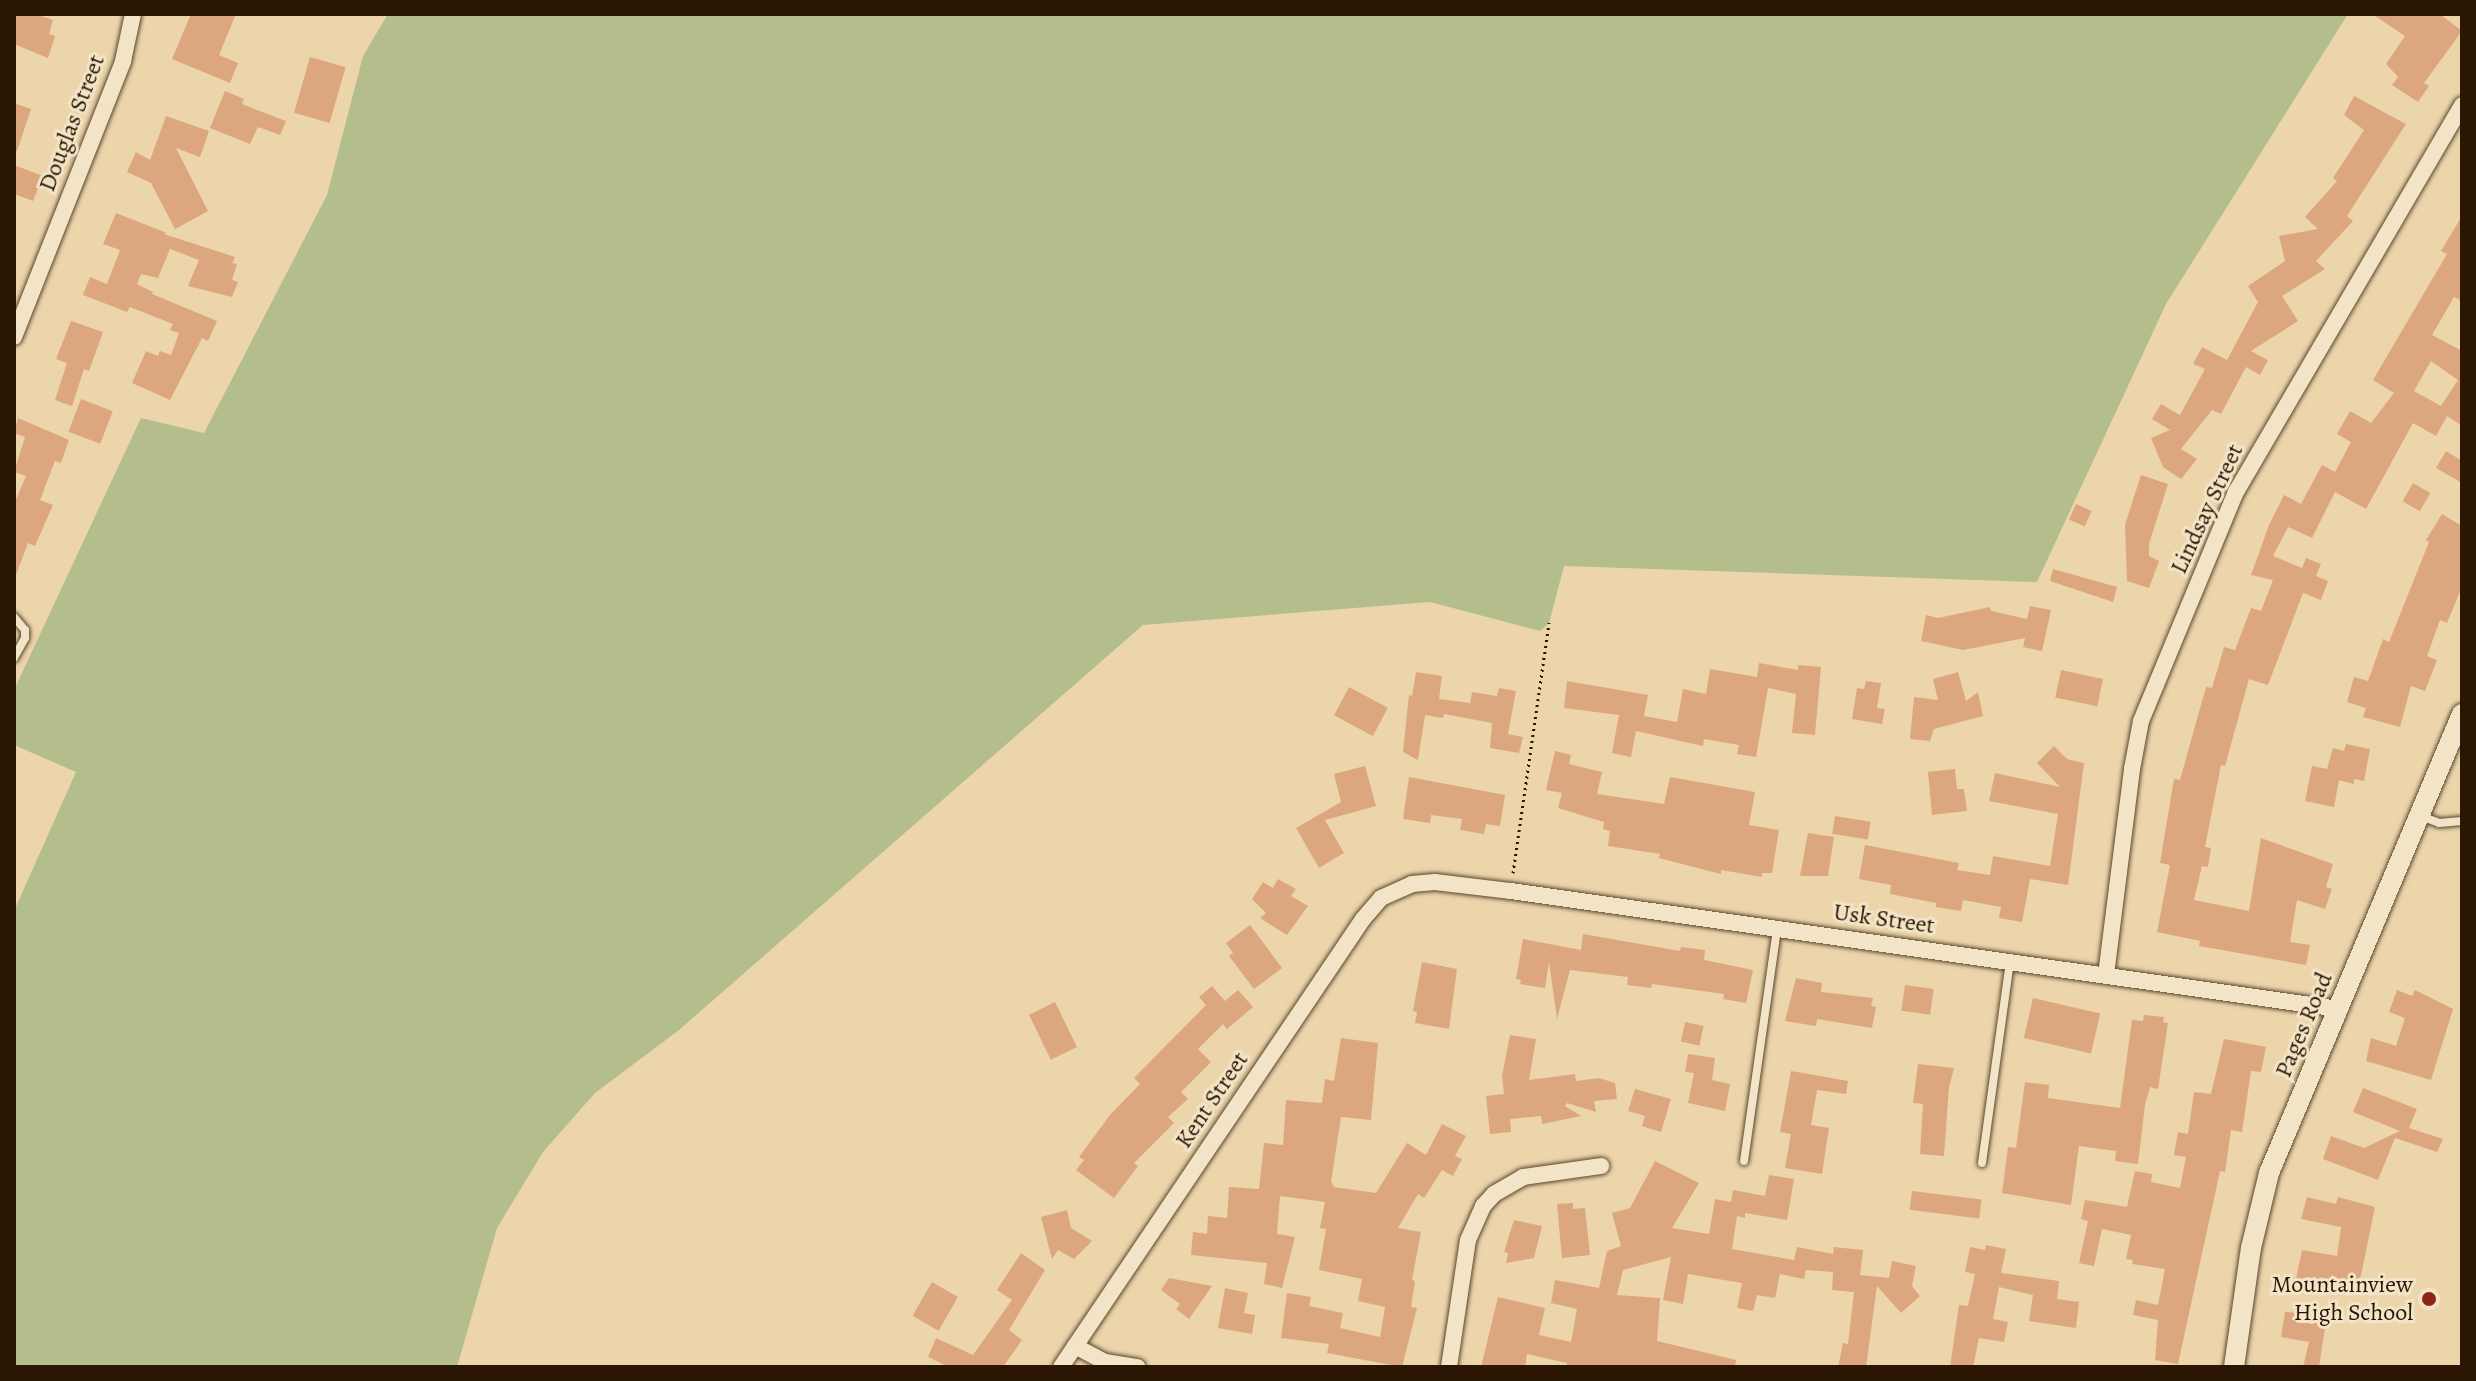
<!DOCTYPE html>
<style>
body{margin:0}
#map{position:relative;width:2476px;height:1381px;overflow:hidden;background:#ecd5ab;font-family:Alegreya,serif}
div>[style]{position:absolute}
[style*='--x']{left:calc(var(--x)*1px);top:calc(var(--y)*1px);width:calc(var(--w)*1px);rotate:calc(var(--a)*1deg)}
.green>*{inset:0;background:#b3be8c}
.building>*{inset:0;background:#dca77e;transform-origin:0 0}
.path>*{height:3px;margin-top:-1.5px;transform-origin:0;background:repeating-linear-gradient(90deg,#2a1603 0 2px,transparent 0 6px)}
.roads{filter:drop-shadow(0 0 2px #5a462d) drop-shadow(0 0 2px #5a462d)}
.service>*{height:8px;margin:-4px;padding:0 4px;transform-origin:4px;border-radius:4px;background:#f3e4c8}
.minor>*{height:16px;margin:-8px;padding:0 8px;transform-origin:8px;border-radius:8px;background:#f3e4c8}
.tertiary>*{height:20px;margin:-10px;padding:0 10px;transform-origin:10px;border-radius:10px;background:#f3e4c8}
.dots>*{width:22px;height:22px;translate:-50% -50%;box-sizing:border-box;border:4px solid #f3e4c8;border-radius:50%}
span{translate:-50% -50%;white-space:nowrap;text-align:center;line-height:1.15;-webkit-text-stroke:6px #f3e4c8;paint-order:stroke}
.street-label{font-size:24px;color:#2a1603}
.poi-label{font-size:24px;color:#2a1603}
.right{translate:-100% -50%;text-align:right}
.frame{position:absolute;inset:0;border:16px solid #2a1603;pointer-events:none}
</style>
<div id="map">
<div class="green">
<div style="clip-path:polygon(388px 14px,2348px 14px,2166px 304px,2037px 582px,1564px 566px,1549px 623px,1540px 631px,1430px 602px,1143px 625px,679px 1030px,595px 1093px,543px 1152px,497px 1228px,457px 1367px,14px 1367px,14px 911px,76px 772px,14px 745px,14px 690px,141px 418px,204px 433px,327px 195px,363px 56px)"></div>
</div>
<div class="building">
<div style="clip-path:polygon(14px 14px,35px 14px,53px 20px,49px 34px,55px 36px,48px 58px,14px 44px)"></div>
<div style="clip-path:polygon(191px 14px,236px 14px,219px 55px,238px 63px,230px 83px,172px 59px)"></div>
<div style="clip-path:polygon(2372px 14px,2440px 14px,2462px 31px,2424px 83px,2429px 86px,2418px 102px,2392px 85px,2398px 77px,2386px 64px,2405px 36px)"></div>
<div style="left:310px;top:57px;width:37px;height:58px;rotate:16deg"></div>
<div style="clip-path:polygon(225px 91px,244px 99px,242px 104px,286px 121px,280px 135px,258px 127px,250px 144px,210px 128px)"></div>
<div style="clip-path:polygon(2354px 96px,2406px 124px,2347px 216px,2353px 221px,2316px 261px,2325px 269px,2282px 296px,2298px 321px,2251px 351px,2268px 360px,2260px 375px,2246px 367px,2221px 414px,2212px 410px,2181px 449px,2197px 459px,2181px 479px,2163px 467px,2151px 438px,2170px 430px,2152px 419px,2161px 404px,2180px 415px,2205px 369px,2193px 364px,2202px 347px,2227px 360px,2258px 302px,2248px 286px,2285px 261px,2279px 236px,2318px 229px,2305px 217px,2337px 181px,2333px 178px,2364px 130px,2344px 115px)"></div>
<div style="clip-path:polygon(14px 103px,31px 109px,17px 151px,14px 151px)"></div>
<div style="clip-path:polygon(166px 116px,209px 131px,200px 157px,176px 148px,208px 211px,175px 229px,151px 183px,127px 172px,136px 152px,150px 160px)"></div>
<div style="clip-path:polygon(14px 165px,43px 176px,33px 201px,14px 194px)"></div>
<div style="clip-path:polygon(116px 213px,167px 233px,164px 234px,235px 257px,232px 263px,237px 264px,232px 280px,238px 282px,232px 297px,188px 286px,199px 260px,170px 249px,158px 278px,141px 274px,137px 284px,153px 292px,152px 294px,217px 321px,208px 341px,202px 338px,170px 400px,132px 383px,146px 351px,158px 356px,160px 351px,171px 355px,179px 333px,170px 330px,173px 324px,130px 307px,127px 312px,83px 295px,90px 277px,107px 284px,120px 250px,103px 244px)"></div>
<div style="clip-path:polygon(evenodd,2462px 216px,2462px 301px,2454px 297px,2432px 335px,2462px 351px,2462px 426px,2447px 416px,2436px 436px,2413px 423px,2366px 509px,2335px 492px,2312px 538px,2288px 527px,2273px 556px,2302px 568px,2306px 558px,2321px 564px,2316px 576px,2328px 581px,2321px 600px,2303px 593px,2268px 685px,2249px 679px,2225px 766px,2221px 765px,2205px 847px,2211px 848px,2208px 867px,2202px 866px,2194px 900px,2249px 911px,2261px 838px,2333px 864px,2326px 887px,2332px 889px,2325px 909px,2297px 900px,2290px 942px,2310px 945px,2306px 965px,2199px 946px,2200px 941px,2157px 932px,2170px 865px,2160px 863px,2174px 779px,2180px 780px,2206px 687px,2212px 688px,2224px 647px,2235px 650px,2251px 608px,2261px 611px,2273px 580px,2251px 575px,2269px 525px,2284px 495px,2301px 504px,2322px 465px,2335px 472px,2351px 442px,2337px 434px,2350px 411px,2371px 423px,2394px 393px,2373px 380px,2447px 254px,2441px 251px,2462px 216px,2431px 361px,2458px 380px,2441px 406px,2414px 391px,2431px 361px)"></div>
<div style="clip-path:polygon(71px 321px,103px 332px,89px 371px,84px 369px,72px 406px,55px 400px,67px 363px,56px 359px)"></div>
<div style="left:81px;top:399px;width:34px;height:35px;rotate:21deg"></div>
<div style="clip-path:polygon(18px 418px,69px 440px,61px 463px,55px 461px,40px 500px,53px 505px,35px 546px,28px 543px,16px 575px,14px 504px,26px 476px,14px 472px,25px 437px,14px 433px)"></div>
<div style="clip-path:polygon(2446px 451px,2462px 461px,2462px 483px,2436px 468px)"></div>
<div style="clip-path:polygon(2141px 475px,2168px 484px,2149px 544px,2149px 556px,2159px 561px,2149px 588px,2127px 581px,2125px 525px)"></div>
<div style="left:2413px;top:483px;width:20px;height:21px;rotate:30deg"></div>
<div style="left:2076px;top:504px;width:17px;height:17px;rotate:24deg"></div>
<div style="clip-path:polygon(2442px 514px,2462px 526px,2462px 587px,2447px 623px,2440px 620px,2427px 656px,2437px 660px,2425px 691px,2411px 686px,2400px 727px,2363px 717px,2366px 708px,2347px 702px,2354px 677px,2368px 681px,2383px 639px,2389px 642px,2429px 542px,2426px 540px)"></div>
<div style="clip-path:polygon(2053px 569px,2117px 587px,2113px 602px,2050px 581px)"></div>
<div style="clip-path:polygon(2030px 606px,2051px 610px,2042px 651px,2023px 647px,2025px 638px,1963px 650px,1921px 641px,1926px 615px,1938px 618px,1990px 607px,1991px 611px,2027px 619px)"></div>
<div style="clip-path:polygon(1759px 663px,1798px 670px,1798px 665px,1821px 667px,1815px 735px,1792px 733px,1796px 694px,1768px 688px,1756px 757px,1737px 754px,1739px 745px,1704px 739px,1703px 746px,1636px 731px,1631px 757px,1612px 753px,1619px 715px,1564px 708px,1567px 681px,1648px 695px,1644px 716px,1677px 722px,1683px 689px,1706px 694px,1710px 669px,1757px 677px)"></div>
<div style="left:2061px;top:670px;width:43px;height:28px;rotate:12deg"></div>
<div style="clip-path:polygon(1416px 672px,1442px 676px,1439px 699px,1470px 703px,1472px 692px,1497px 696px,1499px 688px,1516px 691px,1508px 734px,1523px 737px,1519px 753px,1490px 748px,1492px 723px,1444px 714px,1443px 718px,1425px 715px,1418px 760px,1403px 752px,1409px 695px,1412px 696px)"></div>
<div style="clip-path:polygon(1958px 672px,1966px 701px,1978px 692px,1983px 716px,1934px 729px,1930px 741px,1910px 739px,1914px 697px,1938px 700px,1933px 679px)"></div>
<div style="clip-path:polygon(1866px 681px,1881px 683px,1877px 708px,1885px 709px,1882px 724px,1852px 719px,1857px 688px,1864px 689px)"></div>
<div style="left:1349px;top:687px;width:44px;height:32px;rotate:28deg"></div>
<div style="clip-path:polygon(2346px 744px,2370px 749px,2364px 781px,2354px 779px,2354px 784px,2339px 780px,2334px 807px,2305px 801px,2312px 766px,2327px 769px,2333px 748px,2344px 751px)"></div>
<div style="clip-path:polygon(2054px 746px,2067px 759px,2084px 763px,2068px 885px,2030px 879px,2022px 922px,1999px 918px,2001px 907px,1963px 900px,1961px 911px,1936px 907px,1936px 903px,1890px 894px,1891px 885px,1859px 879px,1865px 845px,1959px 863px,1957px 870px,1990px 875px,1993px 856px,2050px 866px,2058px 814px,1989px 801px,1995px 773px,2060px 787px,2037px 763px)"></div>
<div style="clip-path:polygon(1555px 751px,1571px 755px,1569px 764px,1602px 772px,1597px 794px,1664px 804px,1670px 777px,1755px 792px,1749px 825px,1779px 830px,1772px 873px,1762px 873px,1762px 877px,1721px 870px,1721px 874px,1659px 858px,1660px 854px,1608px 846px,1610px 831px,1603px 829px,1604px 822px,1558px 808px,1562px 793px,1546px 790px)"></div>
<div style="clip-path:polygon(1365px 766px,1376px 806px,1325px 820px,1344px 853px,1319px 868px,1296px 828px,1341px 802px,1334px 774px)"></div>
<div style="clip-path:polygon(1955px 769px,1957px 789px,1964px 789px,1967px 811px,1932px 815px,1928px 772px)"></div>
<div style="clip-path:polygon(1409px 777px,1505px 795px,1500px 826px,1486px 824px,1484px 834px,1460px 830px,1462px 819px,1431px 815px,1430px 823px,1403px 819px)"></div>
<div style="left:1835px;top:816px;width:36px;height:18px;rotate:9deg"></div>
<div style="clip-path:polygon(1808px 833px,1834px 837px,1828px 876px,1800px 876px)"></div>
<div style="clip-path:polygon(1278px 879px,1296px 889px,1291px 896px,1308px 906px,1287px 935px,1260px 918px,1266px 913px,1252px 899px,1263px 882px,1273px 888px)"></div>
<div style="clip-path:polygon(1250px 925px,1282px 968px,1254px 989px,1229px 956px,1233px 953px,1226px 943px)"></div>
<div style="clip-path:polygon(1583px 934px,1680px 951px,1681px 947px,1705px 950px,1704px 960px,1753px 970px,1746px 1003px,1723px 999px,1724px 994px,1652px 984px,1651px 988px,1627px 985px,1628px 977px,1570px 970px,1557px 1019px,1549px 962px,1545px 988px,1520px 984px,1521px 980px,1516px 979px,1523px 939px,1581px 950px)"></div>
<div style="clip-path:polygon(1422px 962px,1457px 969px,1449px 1029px,1415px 1023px,1417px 1012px,1413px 1011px)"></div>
<div style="clip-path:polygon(1796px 978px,1822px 983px,1821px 992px,1873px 998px,1871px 1006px,1876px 1007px,1872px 1028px,1817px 1019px,1816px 1026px,1785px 1021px)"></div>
<div style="left:1905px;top:985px;width:29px;height:26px;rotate:8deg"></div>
<div style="clip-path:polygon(1212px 986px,1225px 1001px,1238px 990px,1253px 1007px,1227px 1029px,1223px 1024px,1198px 1049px,1211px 1062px,1181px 1092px,1188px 1099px,1168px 1117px,1174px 1123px,1134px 1163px,1138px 1166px,1114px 1198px,1076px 1170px,1084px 1160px,1079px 1157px,1110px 1115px,1140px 1084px,1134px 1078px,1206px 1005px,1199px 997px)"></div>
<div style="clip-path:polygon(2397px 990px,2412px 996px,2415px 990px,2453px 1009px,2431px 1080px,2366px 1061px,2371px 1038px,2396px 1046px,2405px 1018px,2389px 1012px)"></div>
<div style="left:2033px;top:998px;width:69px;height:41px;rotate:13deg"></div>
<div style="left:1055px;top:1002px;width:50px;height:29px;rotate:64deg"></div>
<div style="clip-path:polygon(2144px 1015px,2164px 1017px,2163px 1022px,2168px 1023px,2158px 1089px,2150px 1087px,2145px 1105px,2138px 1164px,2115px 1161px,2116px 1151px,2079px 1146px,2071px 1205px,2002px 1193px,2008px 1147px,2016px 1148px,2025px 1082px,2049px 1085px,2048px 1098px,2120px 1108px,2132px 1020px,2143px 1021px)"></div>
<div style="left:1685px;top:1022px;width:19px;height:20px;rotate:12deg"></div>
<div style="clip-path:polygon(1510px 1035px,1536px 1039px,1529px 1080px,1575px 1074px,1576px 1081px,1599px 1078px,1615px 1083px,1617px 1099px,1594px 1101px,1596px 1112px,1567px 1103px,1565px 1106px,1581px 1116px,1542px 1124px,1541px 1116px,1510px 1119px,1511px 1132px,1490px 1134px,1486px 1096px,1504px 1094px,1502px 1076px)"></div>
<div style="clip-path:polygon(1341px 1038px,1378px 1043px,1371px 1120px,1341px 1117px,1331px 1182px,1334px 1187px,1376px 1193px,1407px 1143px,1426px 1155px,1442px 1124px,1466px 1136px,1455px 1156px,1462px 1159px,1453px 1176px,1442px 1170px,1424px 1198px,1418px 1194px,1398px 1228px,1421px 1232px,1412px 1280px,1415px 1281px,1411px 1307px,1417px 1308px,1402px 1367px,1327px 1353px,1329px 1344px,1281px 1338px,1287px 1293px,1311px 1297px,1309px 1306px,1343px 1313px,1340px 1328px,1380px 1337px,1385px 1307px,1358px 1301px,1362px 1279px,1319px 1270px,1326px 1229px,1320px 1228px,1325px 1202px,1280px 1196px,1277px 1234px,1295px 1237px,1282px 1288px,1264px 1284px,1267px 1263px,1191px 1255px,1193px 1232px,1207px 1234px,1208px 1216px,1227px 1218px,1229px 1187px,1259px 1189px,1264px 1143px,1283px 1145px,1286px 1100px,1322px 1103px,1325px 1079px,1334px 1081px)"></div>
<div style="clip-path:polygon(2224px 1039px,2266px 1047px,2261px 1072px,2251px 1071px,2242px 1132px,2231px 1130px,2225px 1172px,2220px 1171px,2178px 1364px,2155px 1360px,2158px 1320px,2133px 1315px,2136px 1300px,2158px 1305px,2165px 1269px,2132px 1264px,2133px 1260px,2126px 1259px,2131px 1235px,2102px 1229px,2094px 1266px,2079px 1263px,2088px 1221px,2081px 1219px,2085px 1200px,2127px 1207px,2135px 1171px,2152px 1174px,2151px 1182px,2180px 1188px,2186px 1157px,2174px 1155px,2178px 1132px,2188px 1134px,2194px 1092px,2211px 1094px)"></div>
<div style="clip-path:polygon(1688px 1054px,1715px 1058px,1712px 1080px,1730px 1084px,1725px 1111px,1688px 1103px,1694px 1073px,1685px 1072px)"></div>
<div style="clip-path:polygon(1918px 1064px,1954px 1068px,1949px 1087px,1944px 1156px,1920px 1154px,1923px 1104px,1913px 1103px)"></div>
<div style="clip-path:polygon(1791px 1071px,1848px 1081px,1846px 1094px,1817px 1090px,1811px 1125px,1829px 1128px,1822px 1174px,1785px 1168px,1791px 1134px,1780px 1132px)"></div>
<div style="clip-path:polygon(2363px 1088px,2417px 1109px,2409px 1128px,2443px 1139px,2437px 1152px,2395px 1138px,2378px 1180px,2323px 1159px,2331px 1136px,2364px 1148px,2400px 1131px,2353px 1112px)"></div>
<div style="clip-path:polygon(1635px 1089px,1671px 1099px,1661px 1132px,1642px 1126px,1645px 1116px,1628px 1111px)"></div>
<div style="clip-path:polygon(1655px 1161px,1699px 1183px,1672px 1228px,1709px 1234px,1715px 1199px,1731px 1202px,1733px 1190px,1765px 1196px,1769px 1175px,1794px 1179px,1787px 1220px,1745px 1213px,1745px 1218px,1737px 1216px,1732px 1249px,1794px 1260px,1797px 1247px,1833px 1254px,1834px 1247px,1863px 1250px,1860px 1275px,1889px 1278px,1892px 1261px,1916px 1266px,1912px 1286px,1920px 1296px,1901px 1313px,1877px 1286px,1866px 1367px,1838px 1367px,1843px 1343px,1848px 1344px,1854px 1292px,1832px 1290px,1833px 1272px,1806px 1270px,1804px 1279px,1780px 1274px,1775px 1298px,1757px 1295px,1753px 1311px,1737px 1308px,1742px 1283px,1688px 1274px,1683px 1304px,1663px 1300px,1671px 1257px,1623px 1270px,1617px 1295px,1660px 1298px,1657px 1341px,1736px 1360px,1735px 1367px,1567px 1367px,1567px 1363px,1527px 1354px,1525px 1367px,1481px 1367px,1498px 1297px,1545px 1308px,1539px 1335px,1571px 1342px,1577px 1309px,1551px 1303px,1555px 1280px,1599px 1288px,1607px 1251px,1621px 1246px,1612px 1213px,1630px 1208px)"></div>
<div style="left:1912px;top:1191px;width:70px;height:19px;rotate:7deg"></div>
<div style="clip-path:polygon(2307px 1197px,2336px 1204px,2338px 1197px,2375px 1207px,2358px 1290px,2296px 1279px,2302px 1250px,2337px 1256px,2341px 1227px,2301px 1219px)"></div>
<div style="clip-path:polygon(1573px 1203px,1573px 1209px,1585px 1208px,1590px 1255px,1562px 1258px,1557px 1204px)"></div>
<div style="clip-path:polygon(1067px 1210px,1071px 1228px,1092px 1241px,1074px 1259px,1058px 1250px,1052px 1259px,1041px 1217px)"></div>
<div style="clip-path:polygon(1514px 1220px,1542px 1226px,1534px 1258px,1506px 1263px,1508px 1253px,1504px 1252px)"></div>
<div style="clip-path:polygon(1986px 1245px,2006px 1249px,2001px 1273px,2059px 1281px,2057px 1299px,2079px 1302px,2076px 1328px,2029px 1321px,2033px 1295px,1999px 1287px,1993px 1319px,2008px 1322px,2004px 1342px,1979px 1338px,1973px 1367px,1950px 1367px,1959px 1305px,1968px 1306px,1975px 1274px,1965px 1272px,1970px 1247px,1985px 1250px)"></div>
<div style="clip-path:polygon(1021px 1253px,1045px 1270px,1009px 1330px,1022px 1340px,1003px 1367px,949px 1367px,928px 1357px,936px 1338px,973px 1355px,1012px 1300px,997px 1290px)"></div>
<div style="clip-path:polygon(1169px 1278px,1212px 1286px,1189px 1319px,1176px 1309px,1180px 1304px,1161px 1290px)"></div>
<div style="left:932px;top:1282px;width:30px;height:39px;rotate:30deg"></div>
<div style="clip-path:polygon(1225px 1288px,1248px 1293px,1244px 1313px,1255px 1315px,1252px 1334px,1218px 1328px)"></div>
<div style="clip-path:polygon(2285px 1312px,2327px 1315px,2319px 1367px,2303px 1367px,2309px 1342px,2281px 1337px)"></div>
</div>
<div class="path">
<div style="--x:1513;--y:873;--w:253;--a:-81.8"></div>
</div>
<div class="roads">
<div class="service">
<div style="--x:14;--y:617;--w:17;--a:50"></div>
<div style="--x:25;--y:630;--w:8;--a:90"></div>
<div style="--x:25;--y:638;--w:23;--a:119"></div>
<div style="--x:2421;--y:816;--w:19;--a:21"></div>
<div style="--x:2439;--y:823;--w:23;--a:-5"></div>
<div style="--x:1744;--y:1161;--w:234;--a:-81.9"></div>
<div style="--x:1982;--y:1163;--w:203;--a:-82.1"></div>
</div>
<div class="minor">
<div style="--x:14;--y:337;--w:297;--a:-68.4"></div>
<div style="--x:123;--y:61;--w:48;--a:-78"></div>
<div style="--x:2106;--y:975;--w:208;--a:-82.8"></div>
<div style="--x:2132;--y:769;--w:49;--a:-79.4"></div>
<div style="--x:2141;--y:721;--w:248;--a:-67.5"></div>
<div style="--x:2236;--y:492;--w:448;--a:-59.7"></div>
<div style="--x:1075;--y:1346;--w:34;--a:28"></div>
<div style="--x:1105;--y:1362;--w:33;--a:9"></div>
<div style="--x:1061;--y:1367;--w:540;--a:-56.02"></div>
<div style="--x:1363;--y:919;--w:28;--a:-49"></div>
<div style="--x:1381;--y:898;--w:34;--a:-24"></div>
<div style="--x:1412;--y:884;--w:23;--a:-5"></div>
<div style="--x:1435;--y:882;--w:77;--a:6.8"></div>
<div style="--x:1511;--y:891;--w:836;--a:8.11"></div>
<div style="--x:1449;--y:1367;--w:128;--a:-81.5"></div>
<div style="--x:1468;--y:1240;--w:37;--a:-66"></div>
<div style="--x:1483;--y:1206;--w:16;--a:-47"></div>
<div style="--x:1494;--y:1194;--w:34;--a:-30"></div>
<div style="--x:1523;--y:1177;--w:79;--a:-8"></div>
</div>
<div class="tertiary">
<div style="--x:2234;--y:1367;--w:120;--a:-81.9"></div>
<div style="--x:2251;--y:1248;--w:77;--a:-76.5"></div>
<div style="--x:2269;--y:1173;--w:498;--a:-67.2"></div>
</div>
</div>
<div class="dots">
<div style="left:2429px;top:1299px;background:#8f2418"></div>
</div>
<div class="street-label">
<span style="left:72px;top:123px;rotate:-69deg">Douglas Street</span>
<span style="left:2207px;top:509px;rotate:-65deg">Lindsay Street</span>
<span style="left:1884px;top:919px;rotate:8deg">Usk Street</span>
<span style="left:2304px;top:1025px;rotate:-67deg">Pages Road</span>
<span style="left:1212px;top:1100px;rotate:-56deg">Kent Street</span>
</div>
<div class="poi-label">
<span class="right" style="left:2413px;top:1299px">Mountainview<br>High School</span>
</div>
<div class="frame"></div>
</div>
